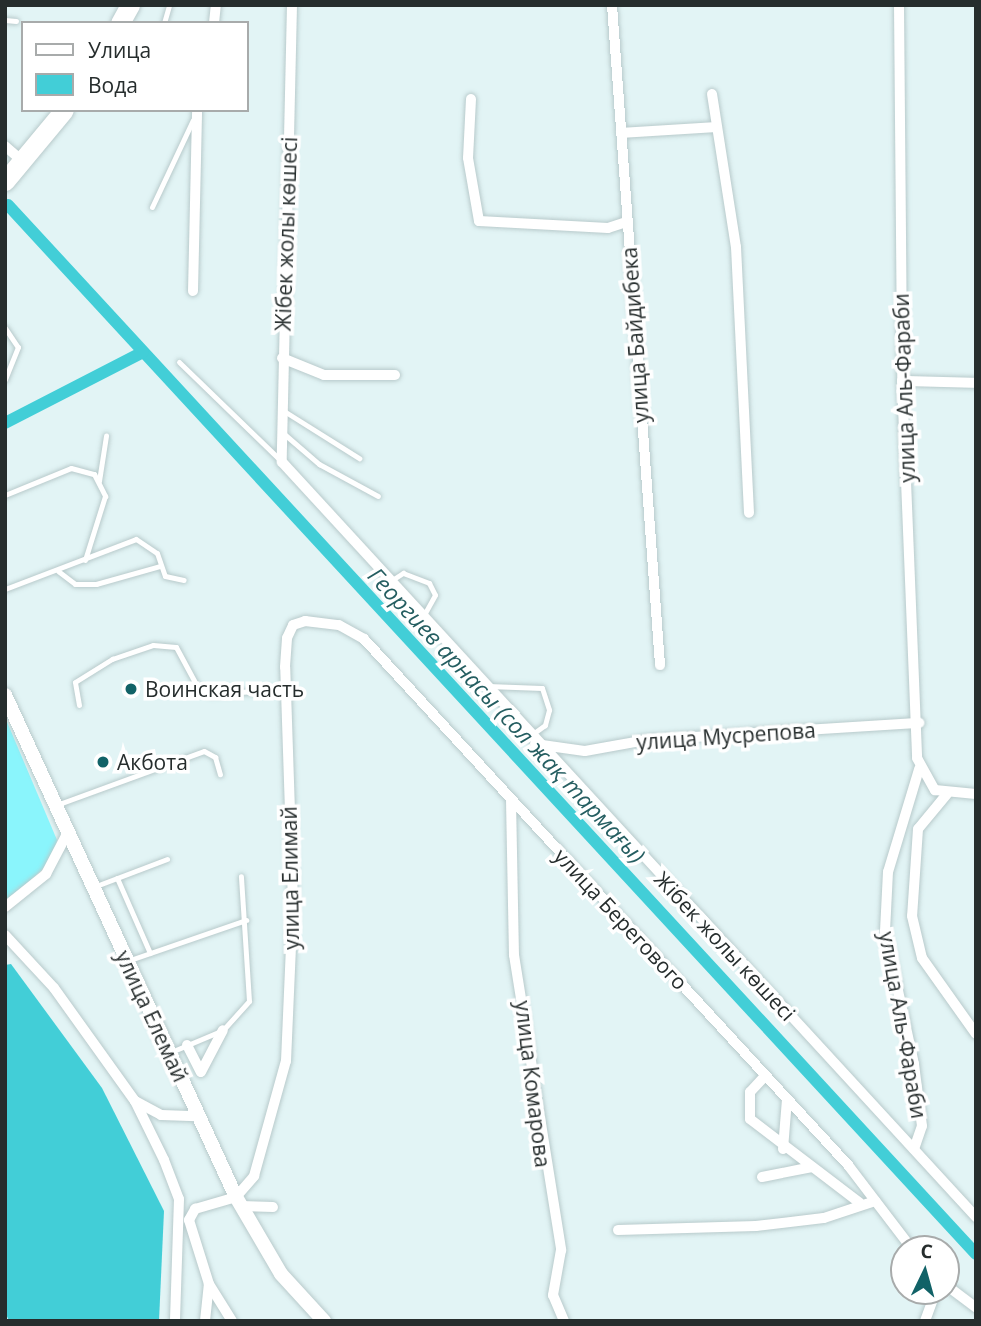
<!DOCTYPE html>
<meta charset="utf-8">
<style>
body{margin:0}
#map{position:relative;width:981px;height:1326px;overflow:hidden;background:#e2f4f5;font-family:"Open Sans",sans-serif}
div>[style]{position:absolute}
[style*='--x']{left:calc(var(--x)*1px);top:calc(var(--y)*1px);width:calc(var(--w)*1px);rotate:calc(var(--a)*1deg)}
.green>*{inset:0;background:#8af5fc}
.water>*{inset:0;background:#42ced7}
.canal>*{height:12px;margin:-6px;padding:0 6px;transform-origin:6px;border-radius:6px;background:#42ced7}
.roads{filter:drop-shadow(0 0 2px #b8cacb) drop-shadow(0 0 2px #b8cacb)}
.lane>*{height:5px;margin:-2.5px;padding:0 2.5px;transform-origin:2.5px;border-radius:2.5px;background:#fff}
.street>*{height:10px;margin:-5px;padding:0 5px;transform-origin:5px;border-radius:5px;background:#fff}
.secondary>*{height:14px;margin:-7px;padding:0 7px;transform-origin:7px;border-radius:7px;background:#fff}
.highway>*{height:19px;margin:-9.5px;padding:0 9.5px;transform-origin:9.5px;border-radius:9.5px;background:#fff}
.dots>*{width:19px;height:19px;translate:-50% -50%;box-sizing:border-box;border:4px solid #fff;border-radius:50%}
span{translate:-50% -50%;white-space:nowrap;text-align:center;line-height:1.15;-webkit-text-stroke:7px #fff;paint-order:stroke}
.street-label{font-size:21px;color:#262d2d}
.poi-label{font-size:21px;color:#262d2d}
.left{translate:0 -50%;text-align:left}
.water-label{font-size:23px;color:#255e61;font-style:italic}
.frame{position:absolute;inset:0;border:7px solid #262d2d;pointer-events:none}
.legend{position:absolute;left:21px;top:21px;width:228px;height:91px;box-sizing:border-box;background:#fff;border:2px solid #a8abab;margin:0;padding:9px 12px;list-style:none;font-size:21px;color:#262d2d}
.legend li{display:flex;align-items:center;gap:14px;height:35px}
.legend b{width:35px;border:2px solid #a8abab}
.north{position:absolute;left:890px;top:1235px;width:70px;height:70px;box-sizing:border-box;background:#fff;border:2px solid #a8abab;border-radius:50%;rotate:5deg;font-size:19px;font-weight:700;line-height:28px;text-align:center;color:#262d2d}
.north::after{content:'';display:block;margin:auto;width:24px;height:32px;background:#116267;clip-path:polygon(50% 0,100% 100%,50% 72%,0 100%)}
</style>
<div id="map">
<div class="green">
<div style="clip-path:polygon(5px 717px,57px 840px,55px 857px,5px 905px)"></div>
</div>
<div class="water">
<div style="clip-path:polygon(11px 964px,102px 1088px,164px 1211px,159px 1321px,9px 1321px,5px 1312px,5px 965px)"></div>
</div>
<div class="canal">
<div style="--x:8;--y:205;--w:1427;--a:47.3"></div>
<div style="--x:5;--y:423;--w:155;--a:-27.2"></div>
</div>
<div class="roads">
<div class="lane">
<div style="--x:5;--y:20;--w:11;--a:5"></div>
<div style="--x:164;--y:23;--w:19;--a:-74"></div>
<div style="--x:152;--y:207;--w:96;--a:-64.8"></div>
<div style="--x:5;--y:328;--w:23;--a:56"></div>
<div style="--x:18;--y:347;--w:35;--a:112"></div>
<div style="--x:179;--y:362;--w:141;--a:44.1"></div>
<div style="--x:284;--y:411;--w:89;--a:32.1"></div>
<div style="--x:283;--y:433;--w:48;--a:40.7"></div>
<div style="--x:319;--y:464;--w:67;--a:28.5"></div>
<div style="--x:99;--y:481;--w:46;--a:-81.2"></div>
<div style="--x:5;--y:495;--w:71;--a:-22.2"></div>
<div style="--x:71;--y:468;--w:24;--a:15"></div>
<div style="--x:94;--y:474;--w:25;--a:63"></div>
<div style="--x:105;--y:496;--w:67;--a:107.4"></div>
<div style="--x:58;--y:571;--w:21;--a:37"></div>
<div style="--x:75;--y:584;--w:21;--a:0"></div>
<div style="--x:96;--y:584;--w:66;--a:-15.7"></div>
<div style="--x:389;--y:582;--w:17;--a:-33"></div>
<div style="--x:403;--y:573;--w:28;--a:21"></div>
<div style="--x:429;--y:583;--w:13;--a:63"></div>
<div style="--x:435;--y:595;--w:25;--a:119"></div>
<div style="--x:5;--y:589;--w:140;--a:-20.9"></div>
<div style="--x:136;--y:539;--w:25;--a:34"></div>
<div style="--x:157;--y:553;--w:24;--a:71"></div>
<div style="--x:165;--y:576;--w:19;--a:12"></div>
<div style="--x:488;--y:686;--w:54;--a:2.1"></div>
<div style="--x:542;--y:688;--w:23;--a:72"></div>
<div style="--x:549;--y:710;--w:16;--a:105"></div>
<div style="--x:545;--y:725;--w:17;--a:144"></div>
<div style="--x:79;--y:705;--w:23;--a:-100"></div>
<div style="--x:75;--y:682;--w:44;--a:-31.9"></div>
<div style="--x:112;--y:659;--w:43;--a:-18.9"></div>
<div style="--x:153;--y:645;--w:23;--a:5"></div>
<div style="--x:176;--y:647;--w:44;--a:61.7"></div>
<div style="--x:197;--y:686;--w:15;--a:32"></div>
<div style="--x:210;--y:694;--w:75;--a:-3.8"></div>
<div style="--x:59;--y:804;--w:154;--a:-20.1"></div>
<div style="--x:204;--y:751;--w:13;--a:29"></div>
<div style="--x:215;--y:757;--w:18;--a:74"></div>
<div style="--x:117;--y:878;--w:82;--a:66.3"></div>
<div style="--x:96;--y:886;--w:76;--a:-20.8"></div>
<div style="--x:130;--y:960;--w:123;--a:-19"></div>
<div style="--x:171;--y:1052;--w:56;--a:-22.9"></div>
<div style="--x:223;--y:1030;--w:39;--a:-48"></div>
<div style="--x:249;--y:1001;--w:125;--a:-93.7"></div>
</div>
<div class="street">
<div style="--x:292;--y:5;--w:457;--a:91.3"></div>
<div style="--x:282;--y:462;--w:1026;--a:47.41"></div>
<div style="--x:612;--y:5;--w:662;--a:85.84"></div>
<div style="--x:899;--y:5;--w:376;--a:89.5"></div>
<div style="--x:902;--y:381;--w:377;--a:87.7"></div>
<div style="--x:917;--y:758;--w:37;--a:61"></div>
<div style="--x:935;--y:790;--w:41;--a:5.6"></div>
<div style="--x:214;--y:23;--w:18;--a:-84"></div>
<div style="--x:712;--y:94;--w:155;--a:81.1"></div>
<div style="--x:736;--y:247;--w:266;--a:87.2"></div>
<div style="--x:471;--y:99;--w:59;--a:92.9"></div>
<div style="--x:468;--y:158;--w:64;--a:80.1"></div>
<div style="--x:479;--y:221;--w:129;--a:3.1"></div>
<div style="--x:608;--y:228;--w:20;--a:-18"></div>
<div style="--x:621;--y:133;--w:95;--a:-3.6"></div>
<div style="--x:5;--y:146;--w:21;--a:41"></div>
<div style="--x:193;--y:291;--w:181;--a:-88.7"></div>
<div style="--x:282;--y:358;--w:45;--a:22"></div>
<div style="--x:324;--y:375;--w:71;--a:0"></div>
<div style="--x:902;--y:381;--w:74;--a:1.5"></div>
<div style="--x:535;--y:744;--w:50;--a:8"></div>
<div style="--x:585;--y:751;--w:63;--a:-10.1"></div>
<div style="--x:647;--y:740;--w:273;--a:-3.6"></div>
<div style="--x:947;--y:794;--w:45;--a:129.6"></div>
<div style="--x:918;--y:829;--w:87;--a:93.9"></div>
<div style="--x:912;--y:916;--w:43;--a:76.6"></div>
<div style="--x:922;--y:958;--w:93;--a:54.6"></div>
<div style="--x:511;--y:800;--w:155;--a:88.9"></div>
<div style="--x:514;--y:955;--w:299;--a:80.9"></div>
<div style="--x:561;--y:1250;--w:46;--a:100.1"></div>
<div style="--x:553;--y:1295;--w:28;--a:67"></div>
<div style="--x:5;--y:907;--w:53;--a:-38.8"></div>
<div style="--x:46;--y:874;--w:47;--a:-62.4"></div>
<div style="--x:5;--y:935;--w:72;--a:47.2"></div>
<div style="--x:54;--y:988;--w:139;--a:54.4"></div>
<div style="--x:135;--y:1101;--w:66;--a:63.8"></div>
<div style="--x:164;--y:1160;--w:42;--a:69"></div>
<div style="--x:179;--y:1199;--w:122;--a:91.9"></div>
<div style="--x:187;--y:1045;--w:30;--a:63"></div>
<div style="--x:201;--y:1072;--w:47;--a:-62.4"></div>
<div style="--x:765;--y:1076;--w:22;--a:133"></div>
<div style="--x:750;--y:1092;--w:27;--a:90"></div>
<div style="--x:750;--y:1119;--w:138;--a:37.4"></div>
<div style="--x:135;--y:1101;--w:30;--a:28"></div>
<div style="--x:161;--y:1115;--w:36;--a:2"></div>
<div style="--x:783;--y:1149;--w:50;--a:-85.4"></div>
<div style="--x:914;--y:1149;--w:24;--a:-71"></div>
<div style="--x:922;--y:1126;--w:63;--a:-97.4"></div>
<div style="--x:914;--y:1064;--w:136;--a:-102.3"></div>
<div style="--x:885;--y:931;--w:59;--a:-87.1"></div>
<div style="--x:888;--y:872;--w:108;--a:-73.2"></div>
<div style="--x:762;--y:1177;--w:51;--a:-11.3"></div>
<div style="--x:241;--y:1206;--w:32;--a:2"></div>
<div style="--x:618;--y:1230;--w:138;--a:-1.7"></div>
<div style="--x:756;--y:1226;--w:68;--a:-6.7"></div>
<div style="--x:824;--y:1218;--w:54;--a:-18.4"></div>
<div style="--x:946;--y:1285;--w:38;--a:37"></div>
<div style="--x:205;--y:1321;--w:37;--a:-84"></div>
<div style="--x:232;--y:1321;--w:44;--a:-121.9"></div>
<div style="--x:209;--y:1284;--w:67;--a:-107.4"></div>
<div style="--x:189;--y:1220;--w:13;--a:-61"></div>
<div style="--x:195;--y:1209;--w:43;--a:-16.3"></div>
<div style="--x:236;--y:1197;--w:28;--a:-49"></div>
<div style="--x:254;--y:1176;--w:119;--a:-74.5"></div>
<div style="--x:286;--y:1061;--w:159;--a:-87.5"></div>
<div style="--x:293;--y:902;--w:235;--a:-91.9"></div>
<div style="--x:285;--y:667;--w:29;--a:-86"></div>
<div style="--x:287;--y:638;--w:14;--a:-65"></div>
<div style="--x:293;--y:625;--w:13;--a:-18"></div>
<div style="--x:305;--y:621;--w:34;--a:7"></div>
<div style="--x:339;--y:625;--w:29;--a:29"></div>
<div style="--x:364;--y:639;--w:715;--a:47.38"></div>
<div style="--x:848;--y:1165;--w:106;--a:52.7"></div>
<div style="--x:925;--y:1321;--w:32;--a:-70"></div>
</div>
<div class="secondary">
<div style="--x:5;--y:695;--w:553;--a:65.29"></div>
<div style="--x:236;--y:1197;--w:89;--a:59.7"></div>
<div style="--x:281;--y:1274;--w:64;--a:47.5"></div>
</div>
<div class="highway">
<div style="--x:120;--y:23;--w:21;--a:-61"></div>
<div style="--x:5;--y:181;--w:92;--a:-50.3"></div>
</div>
</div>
<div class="dots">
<div style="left:131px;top:689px;background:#116267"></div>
<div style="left:103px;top:762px;background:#116267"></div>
</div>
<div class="street-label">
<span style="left:286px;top:234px;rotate:-88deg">Жібек жолы көшесі</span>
<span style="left:635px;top:335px;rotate:-94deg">улица Байдибека</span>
<span style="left:904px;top:388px;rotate:-92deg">улица Аль-Фараби</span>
<span style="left:726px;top:736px;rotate:-4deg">улица Мусрепова</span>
<span style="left:290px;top:878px;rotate:-91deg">улица Елимай</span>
<span style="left:621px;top:919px;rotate:47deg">улица Берегового</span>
<span style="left:725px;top:946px;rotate:47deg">Жібек жолы көшесі</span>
<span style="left:152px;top:1016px;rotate:65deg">улица Елемай</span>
<span style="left:903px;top:1025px;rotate:80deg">улица Аль-Фараби</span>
<span style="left:533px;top:1084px;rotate:83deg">улица Комарова</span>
</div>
<div class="poi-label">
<span class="left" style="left:145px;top:689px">Воинская часть</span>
<span class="left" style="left:117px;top:762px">Акбота</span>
</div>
<div class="water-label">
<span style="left:507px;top:715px;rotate:47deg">Георгиев арнасы (сол жақ тармағы)</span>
</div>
<div class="frame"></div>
<ul class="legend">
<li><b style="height:9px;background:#fff"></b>Улица</li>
<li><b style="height:19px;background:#42ced7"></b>Вода</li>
</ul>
<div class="north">С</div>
</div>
